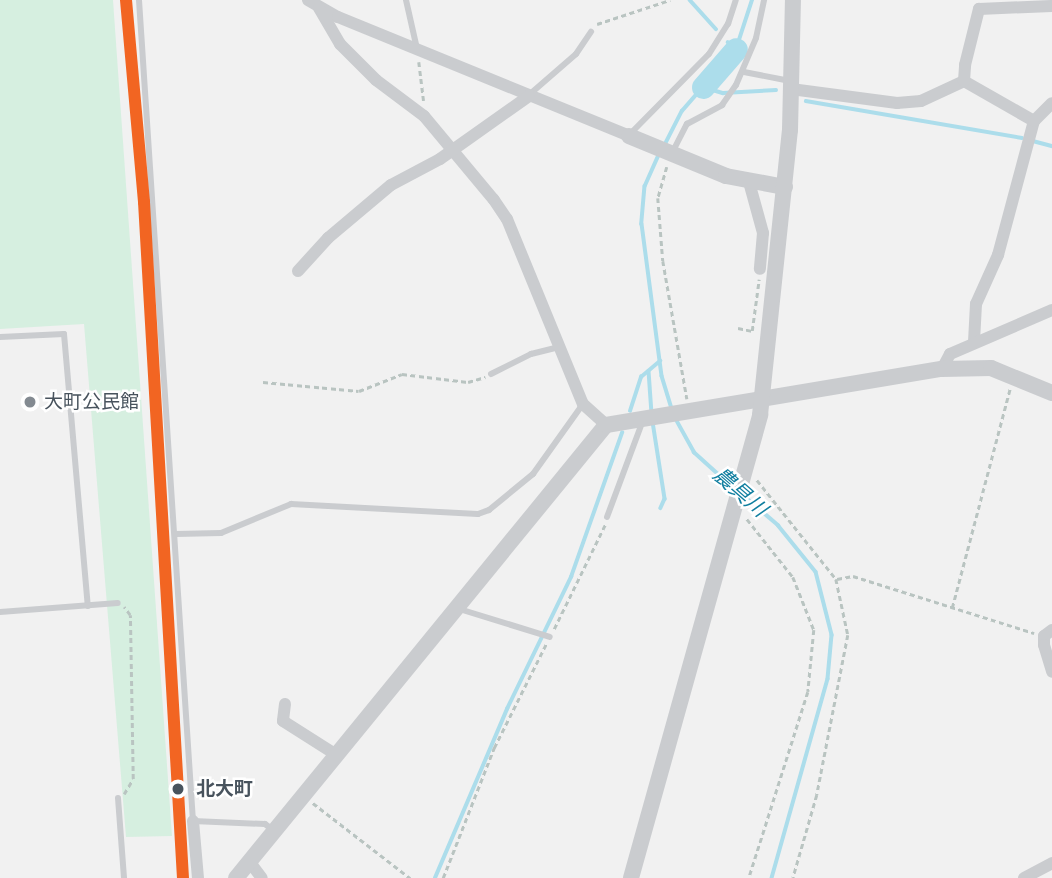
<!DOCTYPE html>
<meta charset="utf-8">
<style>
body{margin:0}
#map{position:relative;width:1052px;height:878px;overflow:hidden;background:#f1f1f1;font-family:"PT Sans","Noto Sans JP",sans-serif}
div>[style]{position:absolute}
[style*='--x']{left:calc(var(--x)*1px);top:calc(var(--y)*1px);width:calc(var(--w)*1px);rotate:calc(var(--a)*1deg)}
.green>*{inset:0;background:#d6efe0}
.stream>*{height:3.5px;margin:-1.75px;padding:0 1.75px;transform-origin:1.75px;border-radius:1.75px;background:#acddeb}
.river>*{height:23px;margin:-11.5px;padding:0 11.5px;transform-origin:11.5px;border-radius:11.5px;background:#acddeb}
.path>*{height:2.5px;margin-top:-1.25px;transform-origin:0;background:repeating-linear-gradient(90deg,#b9c4c1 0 5px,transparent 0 8.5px)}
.service>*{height:6px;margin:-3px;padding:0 3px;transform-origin:3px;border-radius:3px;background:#cacccf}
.minor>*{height:12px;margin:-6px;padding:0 6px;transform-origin:6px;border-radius:6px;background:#cacccf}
.tertiary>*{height:16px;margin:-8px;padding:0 8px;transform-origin:8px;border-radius:8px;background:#cacccf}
.rail-1>*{height:12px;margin:-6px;padding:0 6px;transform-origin:6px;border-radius:6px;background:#f26522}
.dots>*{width:19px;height:19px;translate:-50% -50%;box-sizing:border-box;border:4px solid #fff;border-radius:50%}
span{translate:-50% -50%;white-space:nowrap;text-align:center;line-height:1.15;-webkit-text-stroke:5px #fff;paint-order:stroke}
.poi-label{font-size:19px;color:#48535d}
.left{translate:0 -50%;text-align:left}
.stop-label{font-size:19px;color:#48535d;font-weight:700}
.water-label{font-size:21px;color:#117fa0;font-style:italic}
</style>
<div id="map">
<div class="green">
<div style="clip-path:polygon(0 0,113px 0,172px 836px,126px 837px,84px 324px,0 329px)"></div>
</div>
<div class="stream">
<div style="--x:690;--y:0;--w:39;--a:48"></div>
<div style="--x:728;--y:42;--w:11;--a:41"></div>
<div style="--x:736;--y:49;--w:52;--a:-71.9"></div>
<div style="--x:806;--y:101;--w:219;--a:9.7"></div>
<div style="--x:1033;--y:141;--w:20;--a:15"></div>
<div style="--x:664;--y:146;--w:39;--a:-63"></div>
<div style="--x:682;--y:111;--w:32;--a:-49"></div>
<div style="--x:703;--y:87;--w:21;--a:17"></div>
<div style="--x:723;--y:93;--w:53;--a:-3.2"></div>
<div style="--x:660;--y:153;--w:36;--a:114"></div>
<div style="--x:645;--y:186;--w:38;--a:95"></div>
<div style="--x:642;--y:224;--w:153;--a:82.5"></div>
<div style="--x:662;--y:376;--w:34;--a:73"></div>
<div style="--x:649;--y:371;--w:43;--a:86"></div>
<div style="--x:630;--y:411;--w:36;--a:-72"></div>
<div style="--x:641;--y:377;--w:25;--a:-40"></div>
<div style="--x:676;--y:419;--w:38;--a:61"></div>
<div style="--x:694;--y:452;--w:55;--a:42.1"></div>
<div style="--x:653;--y:422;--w:78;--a:81.1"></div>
<div style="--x:665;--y:499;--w:10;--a:114"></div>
<div style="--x:742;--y:494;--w:48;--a:40.7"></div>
<div style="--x:778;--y:525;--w:60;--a:51"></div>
<div style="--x:816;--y:572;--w:65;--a:75.7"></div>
<div style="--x:832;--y:635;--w:44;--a:95.2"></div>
<div style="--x:828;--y:679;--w:207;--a:105.7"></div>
<div style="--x:435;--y:878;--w:184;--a:-66.9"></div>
<div style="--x:507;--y:709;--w:147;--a:-64.1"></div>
<div style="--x:571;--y:577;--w:153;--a:-70.5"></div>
</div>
<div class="river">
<div style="--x:703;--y:87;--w:50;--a:-49"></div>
</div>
<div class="path">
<div style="--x:597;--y:24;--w:77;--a:-18.2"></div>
<div style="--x:419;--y:62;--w:39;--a:83"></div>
<div style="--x:667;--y:167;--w:32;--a:106"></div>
<div style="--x:658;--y:198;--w:63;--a:85.5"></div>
<div style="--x:663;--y:261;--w:140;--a:80.1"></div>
<div style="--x:738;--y:328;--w:14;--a:12"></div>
<div style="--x:752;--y:331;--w:52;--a:-82.3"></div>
<div style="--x:263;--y:382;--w:96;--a:5.4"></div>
<div style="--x:359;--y:391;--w:46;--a:-21.6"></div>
<div style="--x:402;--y:374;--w:66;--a:6.9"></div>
<div style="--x:468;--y:382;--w:18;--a:-16"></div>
<div style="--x:757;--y:480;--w:127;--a:51.4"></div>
<div style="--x:836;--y:579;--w:57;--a:77.9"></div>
<div style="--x:848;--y:635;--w:163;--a:101"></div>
<div style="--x:817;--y:795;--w:86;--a:106.1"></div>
<div style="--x:747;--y:519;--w:74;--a:51.6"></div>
<div style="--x:793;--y:577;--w:57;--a:68.4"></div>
<div style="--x:814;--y:630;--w:62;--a:95.5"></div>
<div style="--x:808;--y:692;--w:195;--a:107.6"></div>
<div style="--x:837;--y:579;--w:16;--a:-11"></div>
<div style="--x:853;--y:576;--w:190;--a:17.5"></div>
<div style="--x:952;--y:608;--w:227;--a:-75.2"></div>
<div style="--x:554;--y:629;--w:116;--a:-63.9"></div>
<div style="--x:124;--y:794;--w:17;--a:-59"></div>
<div style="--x:133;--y:779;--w:164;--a:-91"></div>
<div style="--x:130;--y:615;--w:10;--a:-127"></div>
<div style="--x:313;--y:803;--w:123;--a:37.7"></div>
<div style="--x:443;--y:878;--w:140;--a:-68.6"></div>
<div style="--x:494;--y:748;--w:116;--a:-63.4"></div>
</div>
<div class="service">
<div style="--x:139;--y:0;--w:823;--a:86.24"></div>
<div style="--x:193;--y:821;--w:72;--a:2.4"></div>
<div style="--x:265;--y:824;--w:10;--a:37"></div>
<div style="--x:406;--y:0;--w:50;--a:77.3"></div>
<div style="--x:744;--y:72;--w:47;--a:11.1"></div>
<div style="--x:530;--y:94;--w:61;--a:-41"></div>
<div style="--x:576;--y:54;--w:27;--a:-56"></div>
<div style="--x:630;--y:134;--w:112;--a:-45.4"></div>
<div style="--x:709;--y:54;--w:36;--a:-58"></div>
<div style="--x:728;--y:24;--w:25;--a:-72"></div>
<div style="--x:672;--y:153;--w:33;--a:-63"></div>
<div style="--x:687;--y:124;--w:40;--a:-28"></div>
<div style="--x:722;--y:105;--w:24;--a:-55"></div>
<div style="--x:736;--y:85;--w:51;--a:-66.9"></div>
<div style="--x:756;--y:38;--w:39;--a:-78"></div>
<div style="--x:0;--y:337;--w:64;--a:-2.7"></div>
<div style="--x:64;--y:334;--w:273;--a:85"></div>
<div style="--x:491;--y:374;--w:45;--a:-26.6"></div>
<div style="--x:531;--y:354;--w:29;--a:-14"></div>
<div style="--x:607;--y:517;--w:103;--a:-69.6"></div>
<div style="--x:176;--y:534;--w:45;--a:-1.3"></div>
<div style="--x:221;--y:533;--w:76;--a:-22.5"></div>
<div style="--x:291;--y:504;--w:187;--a:3.1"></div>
<div style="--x:478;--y:514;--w:12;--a:-20"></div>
<div style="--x:489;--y:510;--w:57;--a:-39.3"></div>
<div style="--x:533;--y:474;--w:86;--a:-54.5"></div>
<div style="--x:456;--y:608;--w:98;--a:17.1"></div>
<div style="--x:0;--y:612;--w:118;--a:-4.4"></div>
<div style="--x:118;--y:798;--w:80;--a:85.7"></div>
</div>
<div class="minor">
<div style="--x:308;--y:0;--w:34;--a:30"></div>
<div style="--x:338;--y:17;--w:314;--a:22.2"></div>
<div style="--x:319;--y:8;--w:42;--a:59.7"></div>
<div style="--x:340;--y:44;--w:51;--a:45"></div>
<div style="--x:376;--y:80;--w:60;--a:36.9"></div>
<div style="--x:424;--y:116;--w:109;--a:50.2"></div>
<div style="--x:494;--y:200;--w:23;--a:56"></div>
<div style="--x:507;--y:219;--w:200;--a:67.7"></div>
<div style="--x:583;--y:404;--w:31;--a:42"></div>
<div style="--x:791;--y:89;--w:107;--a:7.5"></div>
<div style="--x:897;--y:103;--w:24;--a:-5"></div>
<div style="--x:921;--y:101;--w:47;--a:-24.9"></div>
<div style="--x:1034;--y:121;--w:81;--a:-150.3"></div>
<div style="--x:964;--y:81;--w:16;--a:-86"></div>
<div style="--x:965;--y:65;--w:58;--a:-76"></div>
<div style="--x:979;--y:9;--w:73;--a:-2.4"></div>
<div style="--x:749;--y:182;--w:53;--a:74.6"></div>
<div style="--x:763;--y:233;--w:36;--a:95"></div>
<div style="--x:298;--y:271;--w:45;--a:-47.7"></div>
<div style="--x:328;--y:238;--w:82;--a:-40.1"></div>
<div style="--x:391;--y:185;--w:55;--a:-28"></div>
<div style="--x:440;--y:159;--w:109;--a:-35.3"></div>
<div style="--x:974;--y:342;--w:38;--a:-87"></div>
<div style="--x:976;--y:304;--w:54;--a:-65.8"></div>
<div style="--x:998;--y:255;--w:139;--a:-75"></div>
<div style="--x:1034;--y:121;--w:25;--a:-45"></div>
<div style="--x:942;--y:369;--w:17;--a:-62"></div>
<div style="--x:950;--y:354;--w:111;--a:-23.3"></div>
<div style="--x:1052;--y:630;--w:10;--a:143"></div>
<div style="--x:1044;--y:636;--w:9;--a:90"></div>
<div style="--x:1044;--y:645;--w:28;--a:73"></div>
<div style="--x:285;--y:704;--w:17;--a:97"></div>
<div style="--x:283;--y:721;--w:62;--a:32.4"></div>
<div style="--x:193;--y:821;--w:57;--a:85"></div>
<div style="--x:249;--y:861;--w:21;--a:53"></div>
<div style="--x:1024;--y:878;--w:32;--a:-28"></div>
</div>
<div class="tertiary">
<div style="--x:629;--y:136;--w:105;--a:22.4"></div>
<div style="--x:726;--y:176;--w:60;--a:10.6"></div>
<div style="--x:236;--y:878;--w:585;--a:-50.76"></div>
<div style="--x:606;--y:425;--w:341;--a:-9.5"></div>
<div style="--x:942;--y:369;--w:49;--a:-1.2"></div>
<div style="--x:991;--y:368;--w:66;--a:22.3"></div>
<div style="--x:631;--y:878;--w:481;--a:-74.4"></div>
<div style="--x:760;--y:415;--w:287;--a:-84"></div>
<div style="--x:790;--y:130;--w:130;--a:-88.7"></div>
</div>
<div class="rail-1">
<div style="--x:126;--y:0;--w:203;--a:84.9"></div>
<div style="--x:144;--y:202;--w:677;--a:86.7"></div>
</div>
<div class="dots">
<div style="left:30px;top:402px;background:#838a91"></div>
<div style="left:178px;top:789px;background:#48535d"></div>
</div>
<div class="poi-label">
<span class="left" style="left:44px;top:402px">大町公民館</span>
</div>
<div class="stop-label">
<span class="left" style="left:196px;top:789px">北大町</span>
</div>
<div class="water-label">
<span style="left:740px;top:492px;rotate:41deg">農具川</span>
</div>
</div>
